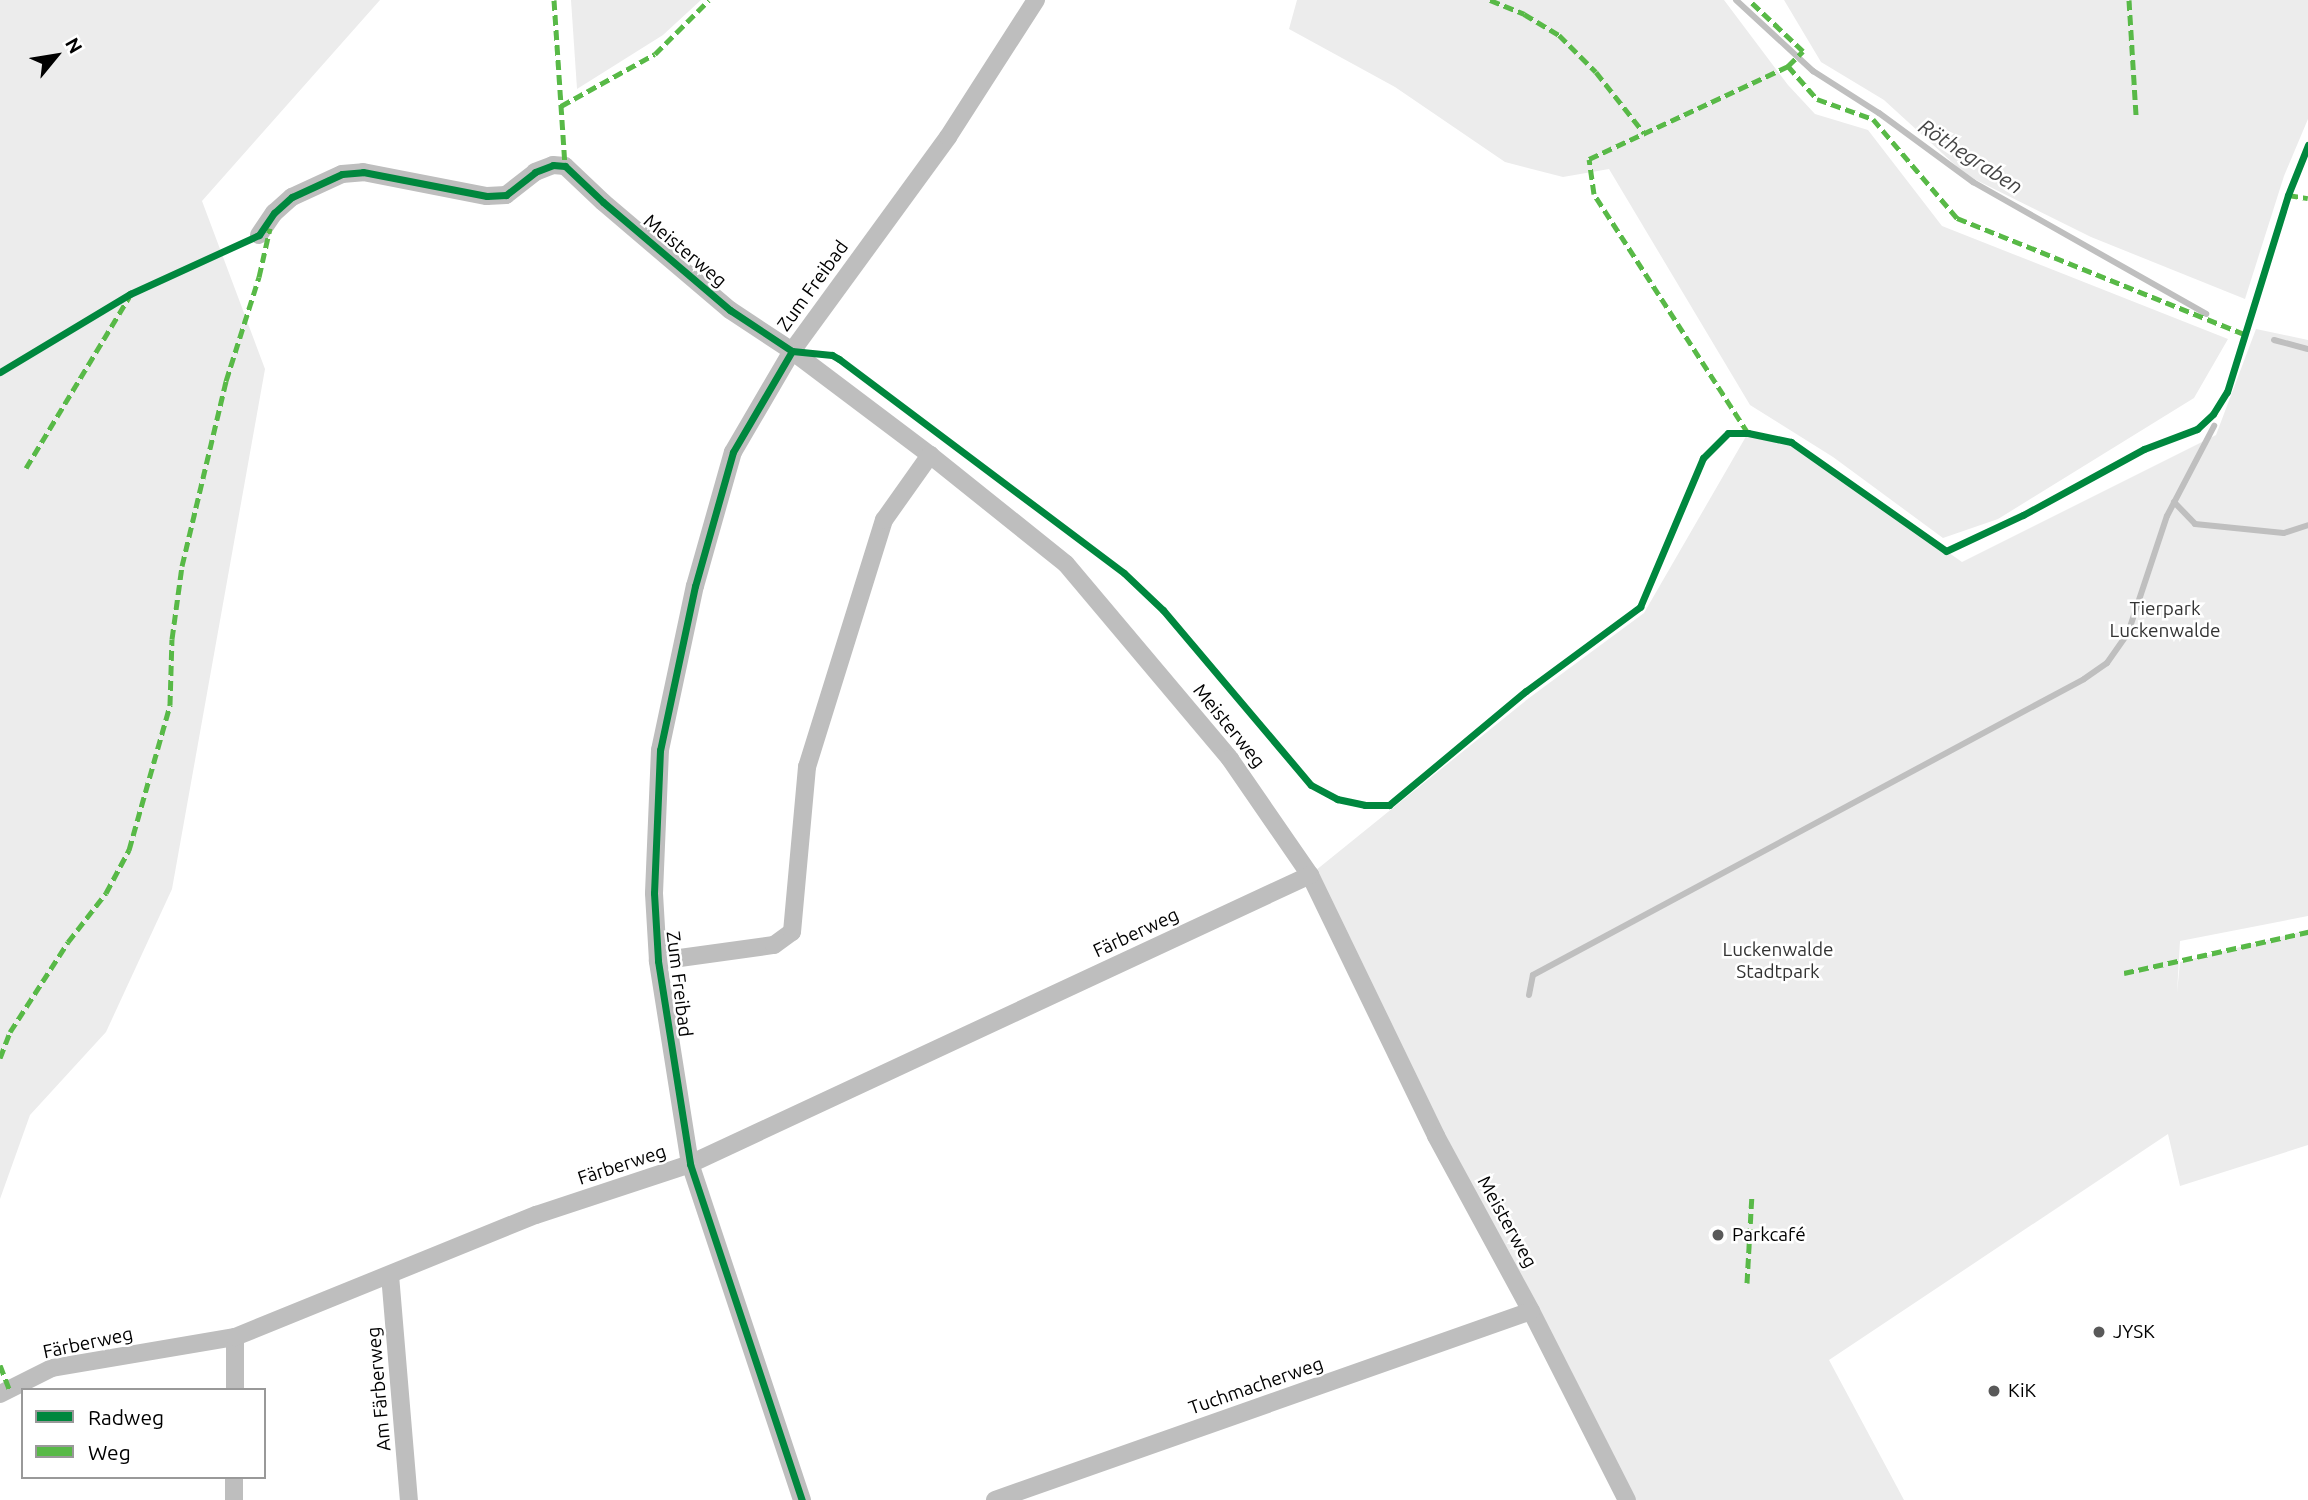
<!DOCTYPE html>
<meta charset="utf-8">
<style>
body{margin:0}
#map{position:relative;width:2308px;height:1500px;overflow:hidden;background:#fff;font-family:Ubuntu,sans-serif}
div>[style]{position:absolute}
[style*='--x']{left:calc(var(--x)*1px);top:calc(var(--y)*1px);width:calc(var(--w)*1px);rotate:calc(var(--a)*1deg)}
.green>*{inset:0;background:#ececec}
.stream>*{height:6px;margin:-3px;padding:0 3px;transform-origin:3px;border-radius:3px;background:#bfbfbf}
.street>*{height:18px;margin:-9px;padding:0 9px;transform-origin:9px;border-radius:9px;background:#bebebe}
.quiet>*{height:5px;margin-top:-2.5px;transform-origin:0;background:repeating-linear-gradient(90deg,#58b947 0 10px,transparent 0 15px)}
.cycleway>*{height:7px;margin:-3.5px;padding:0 3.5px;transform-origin:3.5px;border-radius:3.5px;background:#00873e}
.dots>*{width:19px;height:19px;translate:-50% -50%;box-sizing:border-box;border:4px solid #fff;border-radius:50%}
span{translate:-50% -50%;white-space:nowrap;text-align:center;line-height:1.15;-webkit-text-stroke:5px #fff;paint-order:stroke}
.street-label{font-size:19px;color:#000}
.park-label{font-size:19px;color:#333}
.poi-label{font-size:19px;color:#000}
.left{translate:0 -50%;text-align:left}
.water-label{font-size:21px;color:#444;font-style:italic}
.legend{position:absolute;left:21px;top:1388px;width:245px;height:91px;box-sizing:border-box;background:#fff;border:2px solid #999;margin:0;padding:9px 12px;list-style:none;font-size:21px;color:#000}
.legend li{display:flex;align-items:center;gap:14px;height:35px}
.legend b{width:35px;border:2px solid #999}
.north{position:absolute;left:21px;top:21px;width:70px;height:70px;-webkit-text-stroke:5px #fff;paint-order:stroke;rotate:60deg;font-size:19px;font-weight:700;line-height:28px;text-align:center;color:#000}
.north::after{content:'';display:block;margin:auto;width:24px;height:32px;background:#000;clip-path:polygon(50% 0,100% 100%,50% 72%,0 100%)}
</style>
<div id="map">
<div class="green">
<div style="clip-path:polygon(0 0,380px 0,202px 201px,265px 369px,172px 889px,106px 1032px,30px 1115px,0 1199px)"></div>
<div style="clip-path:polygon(571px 0,701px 0,663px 35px,577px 89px)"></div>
<div style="clip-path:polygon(1297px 0,1724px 0,1788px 85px,1815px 114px,1868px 130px,1942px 226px,2228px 339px,2194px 398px,1998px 519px,1943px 538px,1833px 457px,1750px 405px,1609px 169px,1563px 177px,1505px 162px,1395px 87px,1289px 29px)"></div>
<div style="clip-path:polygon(1784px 0,2308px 0,2308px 119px,2284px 176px,2245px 299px,2091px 237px,1966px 175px,1884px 100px,1821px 62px)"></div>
<div style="clip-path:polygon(2256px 329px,2308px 340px,2308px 916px,2180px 941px,2177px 993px,2180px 962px,2308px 930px,2308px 1145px,2180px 1186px,2168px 1134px,1829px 1360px,1904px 1500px,1627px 1500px,1310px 875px,1529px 698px,1644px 613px,1748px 433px,1791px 442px,1962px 562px,2216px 435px)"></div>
</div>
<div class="stream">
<div style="--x:1736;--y:0;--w:105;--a:42.7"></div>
<div style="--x:1813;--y:71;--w:78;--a:32.5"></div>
<div style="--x:1879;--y:113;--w:117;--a:36.3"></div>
<div style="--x:1973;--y:182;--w:268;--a:29.5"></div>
<div style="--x:2274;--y:340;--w:35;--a:15"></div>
<div style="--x:2174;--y:502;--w:30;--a:46"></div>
<div style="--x:2195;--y:524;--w:89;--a:5.8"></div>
<div style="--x:2284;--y:533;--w:25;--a:-18"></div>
<div style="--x:1529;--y:995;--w:20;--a:-79"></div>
<div style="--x:1533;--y:975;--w:625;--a:-28.24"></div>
<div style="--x:2084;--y:679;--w:28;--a:-35"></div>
<div style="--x:2107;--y:663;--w:37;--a:-55"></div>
<div style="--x:2128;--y:633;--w:123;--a:-71.6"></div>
<div style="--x:2167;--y:516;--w:102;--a:-62.4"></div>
</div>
<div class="street">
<div style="--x:259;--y:235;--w:27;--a:-56"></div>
<div style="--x:274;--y:213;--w:24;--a:-42"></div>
<div style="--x:292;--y:197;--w:55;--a:-24.7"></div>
<div style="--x:342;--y:174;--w:21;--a:-5"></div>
<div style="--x:363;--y:172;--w:126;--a:11"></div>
<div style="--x:487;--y:196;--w:19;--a:-3"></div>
<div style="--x:506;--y:195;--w:37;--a:-38"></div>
<div style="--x:535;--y:172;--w:19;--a:-21"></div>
<div style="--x:553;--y:165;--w:12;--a:5"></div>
<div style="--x:565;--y:166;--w:52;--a:43.5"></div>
<div style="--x:603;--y:202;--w:167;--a:40.4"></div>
<div style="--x:730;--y:310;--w:74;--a:33.5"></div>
<div style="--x:792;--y:351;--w:173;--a:37"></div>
<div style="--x:930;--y:455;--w:174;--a:38.7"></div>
<div style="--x:1066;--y:564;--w:255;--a:49.9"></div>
<div style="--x:1230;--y:759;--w:141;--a:55.4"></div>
<div style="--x:1310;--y:875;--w:290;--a:64.2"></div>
<div style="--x:1436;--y:1136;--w:199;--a:61.5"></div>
<div style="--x:1531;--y:1311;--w:212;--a:63.1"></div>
<div style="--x:658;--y:961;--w:117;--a:-7.9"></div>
<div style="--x:774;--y:945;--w:22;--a:-36"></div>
<div style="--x:792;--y:932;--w:166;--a:-84.8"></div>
<div style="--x:807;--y:767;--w:259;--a:-72.7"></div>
<div style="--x:884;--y:520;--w:80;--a:-54.7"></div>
<div style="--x:390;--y:1275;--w:226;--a:85.2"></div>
<div style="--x:235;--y:1390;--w:53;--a:-90"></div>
<div style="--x:0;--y:1394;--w:58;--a:-26.6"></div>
<div style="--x:52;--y:1368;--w:186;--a:-9.6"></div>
<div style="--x:235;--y:1337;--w:325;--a:-22.1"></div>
<div style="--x:536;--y:1215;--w:162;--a:-18.3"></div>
<div style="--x:690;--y:1164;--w:684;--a:-24.99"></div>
<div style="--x:234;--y:1500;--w:23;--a:-90"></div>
<div style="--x:802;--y:1500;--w:354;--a:-108.4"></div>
<div style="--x:690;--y:1164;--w:206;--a:-99"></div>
<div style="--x:658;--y:961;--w:68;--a:-93.4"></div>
<div style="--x:654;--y:893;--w:143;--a:-87.6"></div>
<div style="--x:660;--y:750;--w:168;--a:-78"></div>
<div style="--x:695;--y:586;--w:139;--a:-74.2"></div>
<div style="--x:733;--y:452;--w:117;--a:-59.7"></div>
<div style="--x:792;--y:351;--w:265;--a:-53.9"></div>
<div style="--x:948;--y:137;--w:163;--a:-57.3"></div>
<div style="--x:995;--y:1500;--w:568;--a:-19.42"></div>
</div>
<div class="quiet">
<div style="--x:554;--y:0;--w:166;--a:86.2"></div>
<div style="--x:1490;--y:0;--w:37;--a:22"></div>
<div style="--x:1524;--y:14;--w:41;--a:31"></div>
<div style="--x:1559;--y:35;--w:52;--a:45"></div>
<div style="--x:1596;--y:72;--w:78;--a:51.8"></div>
<div style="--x:2129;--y:0;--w:116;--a:86.5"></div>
<div style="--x:1788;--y:66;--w:44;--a:48.7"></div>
<div style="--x:1817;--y:99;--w:59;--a:19.7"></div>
<div style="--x:1873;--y:119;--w:130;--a:49.7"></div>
<div style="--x:1957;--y:218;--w:310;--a:22"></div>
<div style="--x:561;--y:106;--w:107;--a:-29"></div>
<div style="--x:655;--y:54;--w:76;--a:-45"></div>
<div style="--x:2288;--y:195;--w:20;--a:9"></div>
<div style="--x:1748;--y:433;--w:284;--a:-122.8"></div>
<div style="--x:1594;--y:194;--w:35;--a:-98"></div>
<div style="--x:1589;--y:159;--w:220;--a:-25"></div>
<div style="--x:1788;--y:66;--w:21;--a:-45"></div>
<div style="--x:1803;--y:51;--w:74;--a:-136.6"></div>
<div style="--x:26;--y:468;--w:200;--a:-58.9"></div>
<div style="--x:2124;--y:973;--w:189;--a:-12.6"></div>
<div style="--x:0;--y:1058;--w:28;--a:-69"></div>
<div style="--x:10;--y:1032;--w:107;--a:-57.2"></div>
<div style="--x:68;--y:942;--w:62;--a:-52.2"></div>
<div style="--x:106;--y:893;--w:49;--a:-61.9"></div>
<div style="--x:129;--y:850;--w:151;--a:-74.2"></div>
<div style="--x:170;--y:705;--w:66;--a:-88.3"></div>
<div style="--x:172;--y:639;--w:74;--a:-82.2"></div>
<div style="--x:182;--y:566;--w:190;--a:-76.6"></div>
<div style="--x:226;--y:381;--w:109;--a:-72.4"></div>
<div style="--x:259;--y:277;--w:50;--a:-77.3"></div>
<div style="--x:1747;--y:1283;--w:89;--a:-86.8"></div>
<div style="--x:0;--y:1365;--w:26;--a:69"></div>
</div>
<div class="cycleway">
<div style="--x:792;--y:351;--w:117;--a:120.3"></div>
<div style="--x:733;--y:452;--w:139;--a:105.8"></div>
<div style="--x:695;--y:586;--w:168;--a:102"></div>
<div style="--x:660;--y:750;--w:143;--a:92.4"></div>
<div style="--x:654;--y:893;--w:68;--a:86.6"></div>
<div style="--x:658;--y:961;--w:206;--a:81"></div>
<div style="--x:690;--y:1164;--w:354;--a:71.6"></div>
<div style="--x:0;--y:372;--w:152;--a:-31"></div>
<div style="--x:130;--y:294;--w:142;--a:-24.6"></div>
<div style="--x:259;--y:235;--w:27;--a:-56"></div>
<div style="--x:274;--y:213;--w:24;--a:-42"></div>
<div style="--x:292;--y:197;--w:55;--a:-24.7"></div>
<div style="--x:342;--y:174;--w:21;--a:-5"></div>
<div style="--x:363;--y:172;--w:126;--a:11"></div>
<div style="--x:487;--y:196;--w:19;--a:-3"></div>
<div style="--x:506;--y:195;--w:37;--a:-38"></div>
<div style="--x:535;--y:172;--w:19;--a:-21"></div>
<div style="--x:553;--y:165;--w:12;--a:5"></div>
<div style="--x:565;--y:166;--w:52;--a:43.5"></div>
<div style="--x:603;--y:202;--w:167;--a:40.4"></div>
<div style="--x:730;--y:310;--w:74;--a:33.5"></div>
<div style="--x:792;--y:351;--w:40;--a:5.7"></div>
<div style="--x:832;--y:355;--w:8;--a:30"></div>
<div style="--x:839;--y:359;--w:356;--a:36.9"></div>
<div style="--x:1124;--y:573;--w:54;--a:43.5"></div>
<div style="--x:1163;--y:610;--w:229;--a:49.8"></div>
<div style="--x:1311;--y:785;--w:30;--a:28"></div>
<div style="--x:1337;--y:799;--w:29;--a:12"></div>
<div style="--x:1365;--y:805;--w:24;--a:0"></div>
<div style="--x:1389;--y:805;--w:178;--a:-39.8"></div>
<div style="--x:1526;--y:691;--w:142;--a:-36.4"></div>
<div style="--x:1640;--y:607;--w:162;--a:-67.1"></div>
<div style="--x:1703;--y:458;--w:35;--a:-45"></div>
<div style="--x:1728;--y:433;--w:20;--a:0"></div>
<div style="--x:1748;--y:433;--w:44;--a:11.8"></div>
<div style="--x:1791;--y:442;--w:189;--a:35.1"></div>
<div style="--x:1946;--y:551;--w:85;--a:-25.1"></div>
<div style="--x:2023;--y:515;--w:138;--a:-28.6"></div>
<div style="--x:2144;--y:449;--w:57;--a:-20.7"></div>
<div style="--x:2197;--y:429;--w:22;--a:-43"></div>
<div style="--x:2213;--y:414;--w:26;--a:-58"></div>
<div style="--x:2227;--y:392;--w:206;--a:-72.8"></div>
<div style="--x:2288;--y:195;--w:54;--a:-68.2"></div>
</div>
<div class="dots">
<div style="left:1718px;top:1235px;background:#595959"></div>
<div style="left:2099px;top:1332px;background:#595959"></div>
<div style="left:1994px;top:1391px;background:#595959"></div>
</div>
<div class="street-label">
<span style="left:685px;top:251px;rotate:40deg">Meisterweg</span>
<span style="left:813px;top:286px;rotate:-54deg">Zum Freibad</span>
<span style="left:1229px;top:726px;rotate:51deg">Meisterweg</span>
<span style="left:1136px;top:933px;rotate:-25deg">Färberweg</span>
<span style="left:679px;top:984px;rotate:83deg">Zum Freibad</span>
<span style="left:622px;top:1165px;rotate:-18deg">Färberweg</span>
<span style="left:1507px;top:1222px;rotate:61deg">Meisterweg</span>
<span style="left:88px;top:1343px;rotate:-12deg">Färberweg</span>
<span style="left:1256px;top:1386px;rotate:-19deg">Tuchmacherweg</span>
<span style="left:379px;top:1389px;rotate:-95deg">Am Färberweg</span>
</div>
<div class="park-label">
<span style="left:2165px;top:620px">Tierpark<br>Luckenwalde</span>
<span style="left:1778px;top:961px">Luckenwalde<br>Stadtpark</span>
</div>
<div class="poi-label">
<span class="left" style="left:1732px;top:1235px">Parkcafé</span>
<span class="left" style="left:2113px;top:1332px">JYSK</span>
<span class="left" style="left:2008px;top:1391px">KiK</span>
</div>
<div class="water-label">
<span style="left:1971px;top:156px;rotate:33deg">Röthegraben</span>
</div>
<ul class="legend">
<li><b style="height:9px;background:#00873e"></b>Radweg</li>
<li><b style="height:9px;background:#58b947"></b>Weg</li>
</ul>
<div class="north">N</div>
</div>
